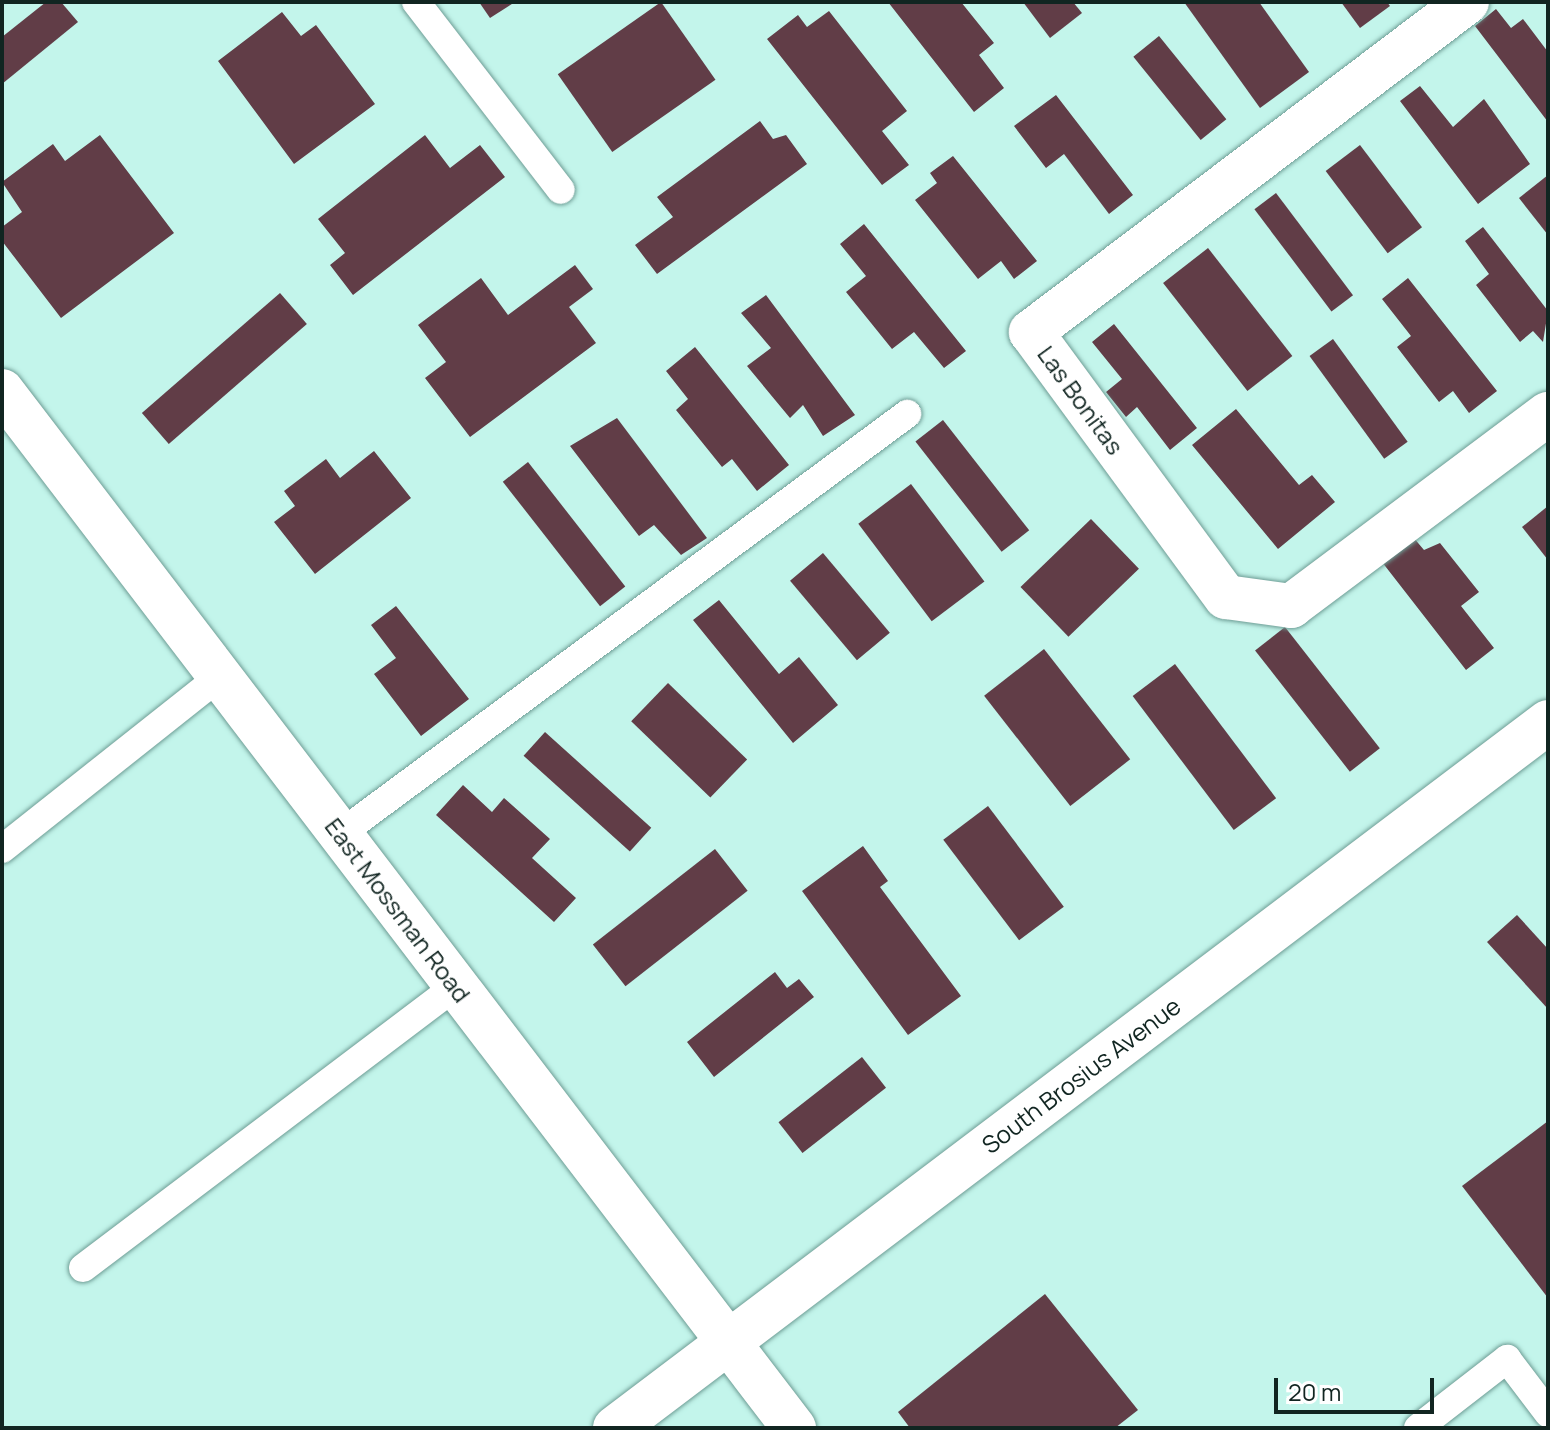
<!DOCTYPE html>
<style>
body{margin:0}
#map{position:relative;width:1550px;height:1430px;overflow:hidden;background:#c3f5eb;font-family:Manrope,sans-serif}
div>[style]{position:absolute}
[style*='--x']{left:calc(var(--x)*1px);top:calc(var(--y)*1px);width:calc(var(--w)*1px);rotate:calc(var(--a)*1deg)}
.building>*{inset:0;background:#613d47;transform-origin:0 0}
.roads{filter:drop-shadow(0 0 2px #6e9d95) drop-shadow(0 0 2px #6e9d95)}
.lane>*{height:28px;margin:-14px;padding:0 14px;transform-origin:14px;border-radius:14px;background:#fff}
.street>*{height:44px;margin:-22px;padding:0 22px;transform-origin:22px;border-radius:22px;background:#fff}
span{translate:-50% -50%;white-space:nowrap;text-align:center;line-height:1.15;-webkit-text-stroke:8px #fff;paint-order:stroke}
.street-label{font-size:24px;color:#112521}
.frame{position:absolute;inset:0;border:4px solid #112521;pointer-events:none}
.scale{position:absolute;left:1274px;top:1378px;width:160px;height:36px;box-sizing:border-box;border:4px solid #112521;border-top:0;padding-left:10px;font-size:24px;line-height:28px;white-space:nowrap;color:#112521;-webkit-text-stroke:6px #fff;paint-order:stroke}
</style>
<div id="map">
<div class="building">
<div style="clip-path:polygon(46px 2px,61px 2px,78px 22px,2px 84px,2px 37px)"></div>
<div style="clip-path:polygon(479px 2px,515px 2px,490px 18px)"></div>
<div style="left:661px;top:2px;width:95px;height:126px;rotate:55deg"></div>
<div style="clip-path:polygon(888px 2px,961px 2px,994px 43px,979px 55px,1004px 88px,974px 112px)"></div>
<div style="clip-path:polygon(1023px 2px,1073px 2px,1082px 13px,1050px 38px)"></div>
<div style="clip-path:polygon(1184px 2px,1259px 2px,1309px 72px,1260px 108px)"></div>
<div style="clip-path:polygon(1341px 2px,1387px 2px,1390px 6px,1360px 28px)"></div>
<div style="clip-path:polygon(1496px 9px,1511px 28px,1523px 19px,1548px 52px,1548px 122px,1475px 26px)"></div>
<div style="clip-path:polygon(829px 11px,907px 111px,882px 131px,909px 165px,882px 185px,767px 39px,798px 15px,807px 27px)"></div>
<div style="clip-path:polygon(282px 12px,301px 36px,316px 25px,375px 104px,294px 164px,218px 61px)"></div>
<div style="left:1159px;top:36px;width:107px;height:33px;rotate:51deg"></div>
<div style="clip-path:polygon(1420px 86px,1453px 127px,1484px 99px,1530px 164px,1478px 204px,1400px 101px)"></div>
<div style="clip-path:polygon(1056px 95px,1133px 195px,1109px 214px,1064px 154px,1046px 168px,1014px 126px)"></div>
<div style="clip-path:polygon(760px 121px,773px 139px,786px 135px,807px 164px,657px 274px,635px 245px,673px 217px,657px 197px)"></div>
<div style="clip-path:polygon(100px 135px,174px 233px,61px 318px,2px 241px,2px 227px,22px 212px,2px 182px,53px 144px,65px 161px)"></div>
<div style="clip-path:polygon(425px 135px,450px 168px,480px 145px,505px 177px,353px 295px,330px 265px,345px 253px,318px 219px)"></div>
<div style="left:1360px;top:145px;width:103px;height:43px;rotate:53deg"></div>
<div style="clip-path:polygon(953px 156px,1037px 261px,1014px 279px,1001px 261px,978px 279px,915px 200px,937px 183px,930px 173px)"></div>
<div style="clip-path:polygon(1548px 175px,1548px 235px,1519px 198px)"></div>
<div style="left:1276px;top:193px;width:128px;height:27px;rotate:53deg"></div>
<div style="clip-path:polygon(864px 224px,966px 351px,944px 368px,914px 332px,892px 349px,846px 292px,866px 276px,840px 244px)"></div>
<div style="clip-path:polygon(1483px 227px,1548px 311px,1543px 342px,1533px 331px,1520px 342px,1476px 285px,1489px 274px,1465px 241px)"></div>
<div style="left:1208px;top:248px;width:137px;height:57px;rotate:52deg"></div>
<div style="clip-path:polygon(575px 265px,593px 289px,569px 307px,596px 343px,470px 437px,425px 378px,446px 362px,418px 325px,481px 278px,508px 315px)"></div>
<div style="clip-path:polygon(1408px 278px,1497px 391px,1469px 413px,1453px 391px,1439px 402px,1397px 347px,1411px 336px,1382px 299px)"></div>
<div style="left:280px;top:293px;width:41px;height:183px;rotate:49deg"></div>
<div style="clip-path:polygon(766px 295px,855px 415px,823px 436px,803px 405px,790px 418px,747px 366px,771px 348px,741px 313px)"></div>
<div style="clip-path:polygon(1114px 324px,1197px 428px,1170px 450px,1137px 407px,1126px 417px,1106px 392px,1122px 379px,1092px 342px)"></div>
<div style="left:1333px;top:339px;width:127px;height:29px;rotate:54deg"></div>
<div style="clip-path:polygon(695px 347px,789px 465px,757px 491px,732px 459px,722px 467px,676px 410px,688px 399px,666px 371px)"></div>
<div style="clip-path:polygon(1236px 409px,1299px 485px,1312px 475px,1335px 502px,1278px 549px,1192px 445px)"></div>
<div style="clip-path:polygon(617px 418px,707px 538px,681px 555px,654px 525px,639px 536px,570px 446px)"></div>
<div style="left:943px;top:420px;width:140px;height:35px;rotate:52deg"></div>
<div style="clip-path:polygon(374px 451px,411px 498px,315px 574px,274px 522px,295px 506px,284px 491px,326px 459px,340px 478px)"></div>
<div style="left:528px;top:462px;width:158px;height:32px;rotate:52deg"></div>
<div style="left:911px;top:484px;width:122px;height:66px;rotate:53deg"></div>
<div style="clip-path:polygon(1548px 506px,1548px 560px,1522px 527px)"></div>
<div style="left:1091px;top:519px;width:69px;height:98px;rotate:46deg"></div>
<div style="clip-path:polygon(1413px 537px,1424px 550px,1440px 543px,1479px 592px,1461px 606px,1494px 648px,1466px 670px,1382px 562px)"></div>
<div style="left:823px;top:553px;width:104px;height:43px;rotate:50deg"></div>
<div style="clip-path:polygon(719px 600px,779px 674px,799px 657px,838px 705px,793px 743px,693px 620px)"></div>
<div style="clip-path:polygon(396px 606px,469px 699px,421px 736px,374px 674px,396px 658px,371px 625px)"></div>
<div style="left:1285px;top:627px;width:154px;height:38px;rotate:52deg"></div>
<div style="left:1044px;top:649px;width:140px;height:76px;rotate:52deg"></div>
<div style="left:1175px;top:664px;width:168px;height:53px;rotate:53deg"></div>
<div style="left:668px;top:683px;width:110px;height:53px;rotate:44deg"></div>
<div style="left:545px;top:732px;width:143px;height:32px;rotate:42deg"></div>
<div style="clip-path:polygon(463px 785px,492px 812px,504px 798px,550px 839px,532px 858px,576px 898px,554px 922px,436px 815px)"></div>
<div style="left:988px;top:806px;width:126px;height:56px;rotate:53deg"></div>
<div style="clip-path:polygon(863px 846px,888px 881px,880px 887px,961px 996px,908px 1035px,802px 891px)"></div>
<div style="left:715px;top:849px;width:53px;height:155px;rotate:52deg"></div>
<div style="clip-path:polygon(1517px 915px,1548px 949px,1548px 1009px,1487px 942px)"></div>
<div style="clip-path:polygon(775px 972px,787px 988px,799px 979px,814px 997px,714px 1077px,687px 1042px)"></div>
<div style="left:862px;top:1057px;width:39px;height:106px;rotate:52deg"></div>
<div style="clip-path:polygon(1548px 1121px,1548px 1298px,1462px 1186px)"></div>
<div style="clip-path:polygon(1045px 1294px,1138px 1410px,1115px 1428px,910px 1428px,898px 1412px)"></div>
</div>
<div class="roads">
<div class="lane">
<div style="--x:416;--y:2;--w:237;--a:52.4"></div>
<div style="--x:340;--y:834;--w:706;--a:-36.53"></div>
<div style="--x:2;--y:849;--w:278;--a:-38.4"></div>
<div style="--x:83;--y:1268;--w:469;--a:-37.1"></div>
<div style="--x:1418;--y:1428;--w:113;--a:-37.8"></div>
<div style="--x:1507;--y:1359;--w:68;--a:52.8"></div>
</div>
<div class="street">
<div style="--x:1467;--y:2;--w:547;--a:142.88"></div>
<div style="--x:1031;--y:332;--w:329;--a:53.7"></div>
<div style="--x:1226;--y:597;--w:66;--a:7.9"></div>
<div style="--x:1291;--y:606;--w:321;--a:-36.8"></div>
<div style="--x:2;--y:391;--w:1305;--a:52.63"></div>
<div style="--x:615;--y:1428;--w:1170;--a:-37.11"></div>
</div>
</div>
<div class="street-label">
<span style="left:1081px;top:400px;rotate:54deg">Las Bonitas</span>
<span style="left:398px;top:910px;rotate:53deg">East Mossman Road</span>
<span style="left:1081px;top:1075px;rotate:-37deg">South Brosius Avenue</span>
</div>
<div class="frame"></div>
<div class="scale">20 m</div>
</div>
